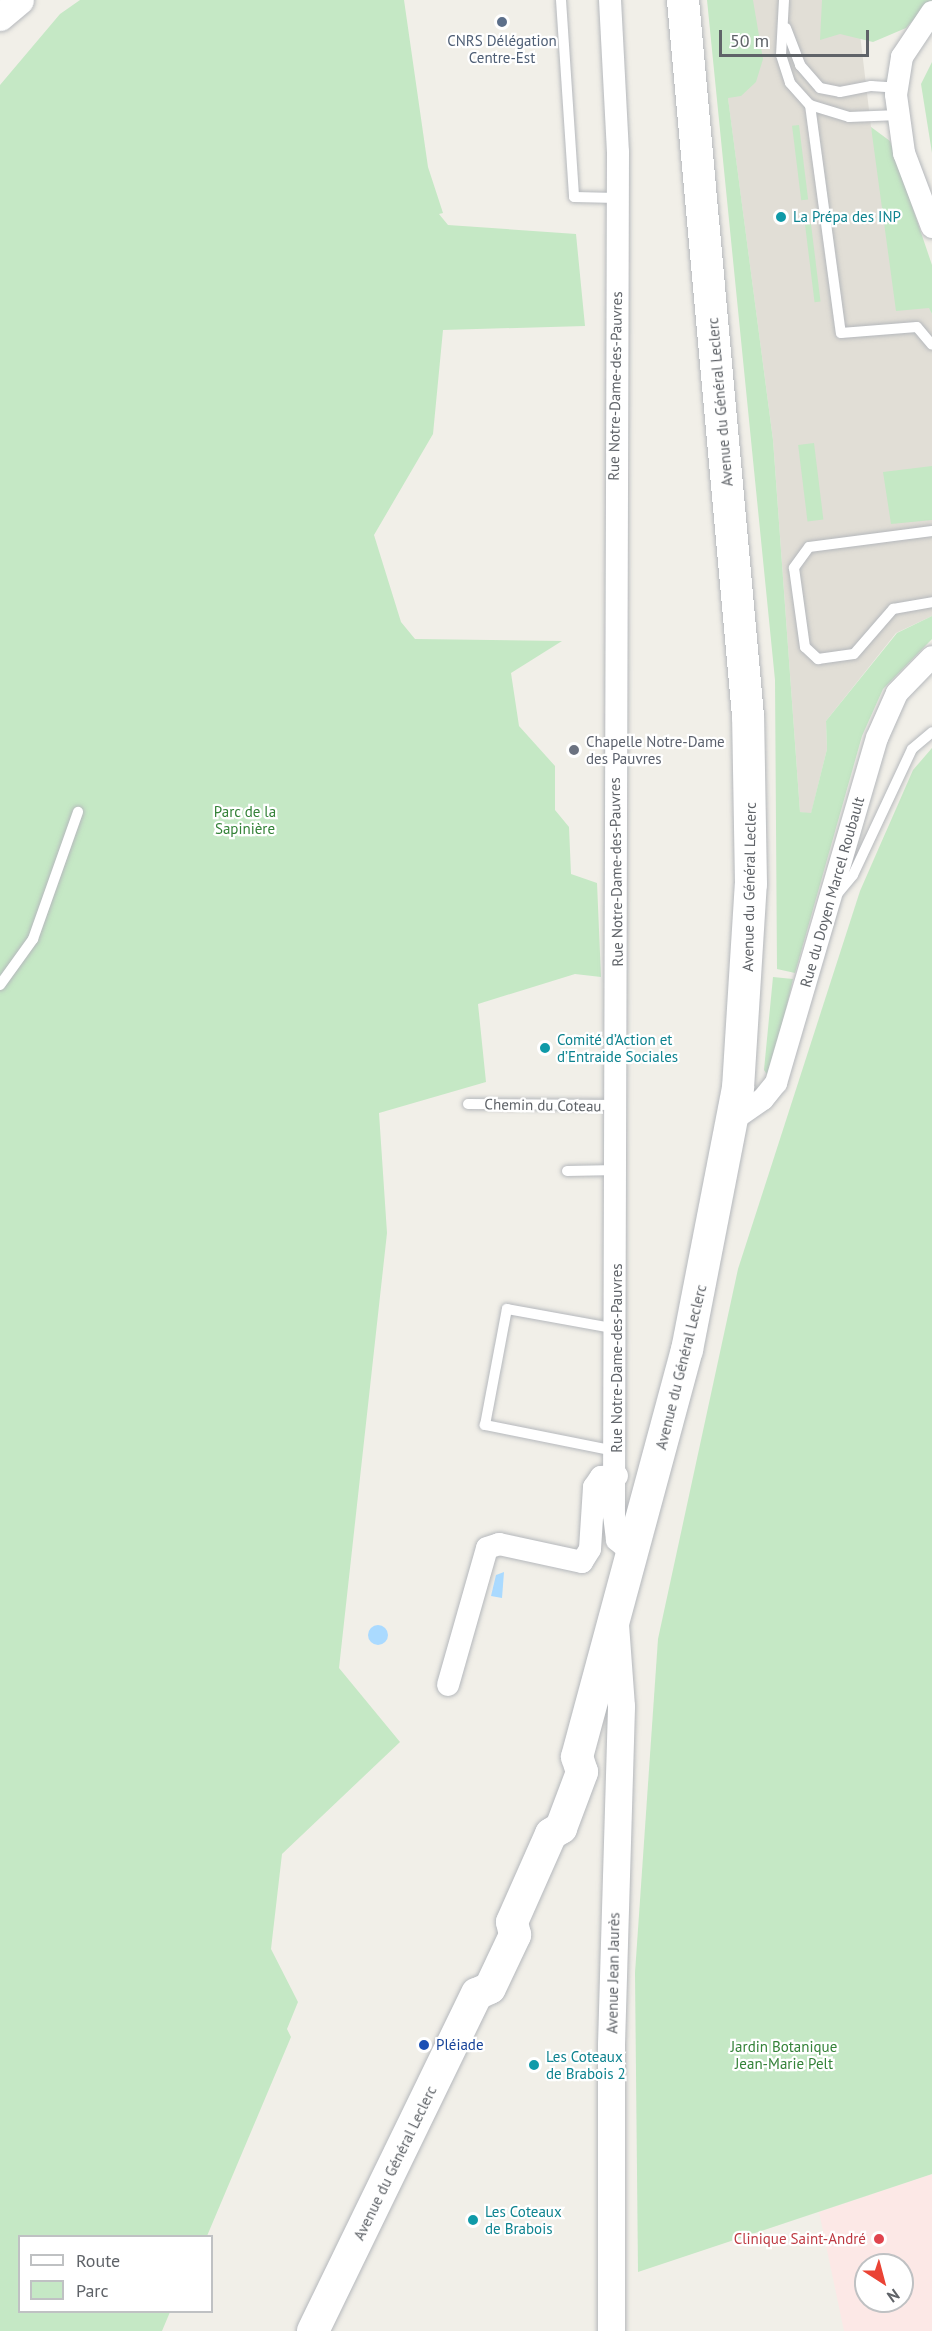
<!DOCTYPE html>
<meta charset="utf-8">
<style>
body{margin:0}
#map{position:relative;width:932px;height:2331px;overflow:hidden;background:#f1efe8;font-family:"PT Sans",sans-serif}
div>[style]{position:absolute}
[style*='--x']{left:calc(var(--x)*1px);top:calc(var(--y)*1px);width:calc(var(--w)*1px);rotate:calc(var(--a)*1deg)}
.education>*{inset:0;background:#e1ded6}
.medical>*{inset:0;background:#fce8e6}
.green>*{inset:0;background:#c5e8c5;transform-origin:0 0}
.water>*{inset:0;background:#aadaff}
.round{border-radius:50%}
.roads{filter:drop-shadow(0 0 2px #b5b8bc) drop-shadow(0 0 2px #b5b8bc)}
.service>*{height:10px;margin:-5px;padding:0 5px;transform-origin:5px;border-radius:5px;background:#fff}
.minor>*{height:22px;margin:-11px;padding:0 11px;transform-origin:11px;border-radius:11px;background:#fff}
.tertiary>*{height:27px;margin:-13.5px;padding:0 13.5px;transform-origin:13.5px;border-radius:13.5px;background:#fff}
.secondary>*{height:32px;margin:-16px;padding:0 16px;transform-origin:16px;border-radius:16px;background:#fff}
.dots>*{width:16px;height:16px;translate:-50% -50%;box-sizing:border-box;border:3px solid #fff;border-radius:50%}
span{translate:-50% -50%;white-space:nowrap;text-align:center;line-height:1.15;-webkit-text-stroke:4.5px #fff;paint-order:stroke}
.service-label{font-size:15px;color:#4e5e75}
.culture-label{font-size:15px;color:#0d838f}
.left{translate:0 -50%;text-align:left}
.street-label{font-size:15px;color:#5f6368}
.worship-label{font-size:15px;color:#5b616d}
.park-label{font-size:15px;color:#348238}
.transit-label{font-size:15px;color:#164399}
.health-label{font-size:15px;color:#be3a42}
.right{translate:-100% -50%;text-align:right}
.legend{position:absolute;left:18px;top:2235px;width:195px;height:78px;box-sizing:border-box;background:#fff;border:2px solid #bfc1c3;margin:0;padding:8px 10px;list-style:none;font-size:18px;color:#5f6368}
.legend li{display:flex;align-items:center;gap:12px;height:30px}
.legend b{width:30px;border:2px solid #bfc1c3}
.north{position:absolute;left:854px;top:2253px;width:60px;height:60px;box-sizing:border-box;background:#fff;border:2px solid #bfc1c3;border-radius:50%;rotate:144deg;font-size:16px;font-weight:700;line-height:24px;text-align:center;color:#5f6368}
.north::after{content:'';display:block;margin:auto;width:21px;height:27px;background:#ea4335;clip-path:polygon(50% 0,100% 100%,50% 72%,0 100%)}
.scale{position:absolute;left:719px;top:30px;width:150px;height:27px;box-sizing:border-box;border:3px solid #5f6368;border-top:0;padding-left:8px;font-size:18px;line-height:21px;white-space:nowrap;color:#5f6368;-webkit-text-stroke:4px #fff;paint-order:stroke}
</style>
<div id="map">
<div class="education">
<div style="clip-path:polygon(715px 0,856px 0,871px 127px,889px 202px,932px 314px,932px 616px,896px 633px,826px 721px,827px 749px,811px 814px,800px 812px,773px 440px)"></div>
</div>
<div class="medical">
<div style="clip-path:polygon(evenodd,932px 2174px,932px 2331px,844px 2331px,819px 2212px,932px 2174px,866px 2265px,902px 2265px,902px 2301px,866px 2301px,866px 2265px)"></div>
</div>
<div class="green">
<div style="clip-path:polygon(80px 0,404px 0,428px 167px,443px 213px,439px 214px,448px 225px,576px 234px,585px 326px,443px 330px,433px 434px,374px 535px,401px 622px,415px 639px,562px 641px,511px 673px,519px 726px,555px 766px,555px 810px,569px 827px,571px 874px,597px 883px,601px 977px,575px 974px,478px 1004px,486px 1082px,379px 1113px,387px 1233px,339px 1668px,400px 1742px,282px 1854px,271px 1949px,298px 2002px,287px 2029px,291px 2037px,207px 2236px,20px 2236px,20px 2312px,170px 2312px,162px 2331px,0 2331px,0 85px,60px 14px)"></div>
<div style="clip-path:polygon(707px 0,753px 0,763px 59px,756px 82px,741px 96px,728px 98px,773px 440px,800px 812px,811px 813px,827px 749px,826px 721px,897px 633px,932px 616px,932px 639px,883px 689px,862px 736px,795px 973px,777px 969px,775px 680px)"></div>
<div style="clip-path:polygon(822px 0,932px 0,906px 28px,873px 42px,840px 34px,820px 40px)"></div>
<div style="clip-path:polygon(932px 62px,932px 153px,921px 84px)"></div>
<div style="left:799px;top:125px;width:75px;height:7px;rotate:83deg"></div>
<div style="clip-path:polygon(871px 127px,890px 141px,932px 265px,932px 314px,929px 308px,896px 311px)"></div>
<div style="left:811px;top:224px;width:78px;height:6px;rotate:83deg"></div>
<div style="left:814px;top:443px;width:77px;height:16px;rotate:83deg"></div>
<div style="clip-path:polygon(932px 466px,932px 520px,891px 524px,883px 472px)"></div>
<div style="clip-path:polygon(932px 748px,932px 2174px,638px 2272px,635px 1973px,658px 1639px,738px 1269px,860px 891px,913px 770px)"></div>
<div style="clip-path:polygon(773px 977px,793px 979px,770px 1079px,764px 1070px)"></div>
</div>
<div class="water">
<div style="clip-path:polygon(504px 1572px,502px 1598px,491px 1596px,496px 1575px)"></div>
<div class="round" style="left:368px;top:1625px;width:20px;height:20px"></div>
</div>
<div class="roads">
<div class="service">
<div style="--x:561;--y:0;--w:197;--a:86.2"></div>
<div style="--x:574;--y:197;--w:43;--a:1.3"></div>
<div style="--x:784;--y:0;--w:55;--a:93.1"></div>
<div style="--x:781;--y:55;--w:29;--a:72"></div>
<div style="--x:790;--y:83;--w:30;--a:48"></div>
<div style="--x:810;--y:105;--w:41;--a:17.1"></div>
<div style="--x:849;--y:117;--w:50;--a:-2.3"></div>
<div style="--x:786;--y:28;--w:40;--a:69"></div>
<div style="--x:800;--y:65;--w:30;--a:49"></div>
<div style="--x:820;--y:88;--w:20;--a:11"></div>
<div style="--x:840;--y:92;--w:32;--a:-11"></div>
<div style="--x:871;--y:86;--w:26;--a:4"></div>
<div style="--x:810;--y:105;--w:230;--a:82.3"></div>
<div style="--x:841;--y:333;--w:76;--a:-4.5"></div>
<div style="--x:917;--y:327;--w:23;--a:50"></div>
<div style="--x:932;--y:531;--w:124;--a:172.6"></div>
<div style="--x:809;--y:547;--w:26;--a:126"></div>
<div style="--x:794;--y:568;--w:80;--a:82.1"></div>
<div style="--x:805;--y:647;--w:18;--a:43"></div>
<div style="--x:818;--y:659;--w:36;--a:-8"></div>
<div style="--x:854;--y:654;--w:60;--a:-49.1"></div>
<div style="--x:893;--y:609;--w:40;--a:-10"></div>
<div style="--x:838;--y:893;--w:23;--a:-50"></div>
<div style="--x:853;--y:875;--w:139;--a:-64.9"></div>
<div style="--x:912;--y:749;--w:26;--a:-40"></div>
<div style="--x:0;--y:985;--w:57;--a:-54.3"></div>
<div style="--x:33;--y:939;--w:135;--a:-70.5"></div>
<div style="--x:468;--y:1104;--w:150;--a:0.4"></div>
<div style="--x:567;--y:1171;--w:51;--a:-1.1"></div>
<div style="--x:615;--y:1451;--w:133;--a:-168.7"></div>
<div style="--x:485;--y:1425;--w:118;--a:-79.3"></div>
<div style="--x:507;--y:1309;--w:112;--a:10.3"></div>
</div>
<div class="minor">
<div style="--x:610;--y:0;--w:152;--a:87"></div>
<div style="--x:618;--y:152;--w:1363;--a:90.17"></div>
<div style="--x:614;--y:1515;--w:25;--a:83"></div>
<div style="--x:617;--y:1540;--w:19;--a:39"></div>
<div style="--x:932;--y:12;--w:54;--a:123.7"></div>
<div style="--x:902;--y:57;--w:38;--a:99"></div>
<div style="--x:896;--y:95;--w:59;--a:82.1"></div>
<div style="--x:904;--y:153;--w:79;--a:69.3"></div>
<div style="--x:730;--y:1122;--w:40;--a:-34.9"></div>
<div style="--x:763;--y:1099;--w:21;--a:-51"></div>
<div style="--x:776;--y:1083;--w:359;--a:-73.7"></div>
<div style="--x:877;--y:738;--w:49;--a:-66"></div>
<div style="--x:897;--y:693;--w:50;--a:-45.8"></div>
<div style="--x:448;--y:1685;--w:142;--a:-74.1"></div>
<div style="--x:487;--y:1548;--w:13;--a:-18"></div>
<div style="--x:499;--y:1544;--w:85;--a:12.2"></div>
<div style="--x:582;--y:1562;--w:15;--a:-58"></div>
<div style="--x:590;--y:1549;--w:62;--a:-86.3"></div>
<div style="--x:594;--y:1487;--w:12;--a:-55"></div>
<div style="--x:601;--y:1477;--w:16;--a:-4"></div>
</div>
<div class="tertiary">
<div style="--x:0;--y:17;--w:26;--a:-40"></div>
<div style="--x:611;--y:2331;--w:287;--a:-90"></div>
<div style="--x:611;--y:2044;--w:338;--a:-88.3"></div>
<div style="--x:621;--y:1706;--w:81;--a:-94.2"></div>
</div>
<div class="secondary">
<div style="--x:313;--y:2331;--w:375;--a:-64.1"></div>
<div style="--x:477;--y:1994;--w:14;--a:-25"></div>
<div style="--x:490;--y:1988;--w:59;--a:-64.7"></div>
<div style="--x:515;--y:1935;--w:13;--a:-103"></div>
<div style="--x:512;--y:1922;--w:96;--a:-66.1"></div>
<div style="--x:551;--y:1834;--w:12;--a:-31"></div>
<div style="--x:561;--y:1828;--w:60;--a:-69.4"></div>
<div style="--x:582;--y:1772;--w:16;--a:-108"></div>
<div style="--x:577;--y:1757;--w:422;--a:-74.9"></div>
<div style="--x:687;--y:1350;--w:267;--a:-79"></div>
<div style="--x:738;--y:1088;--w:204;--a:-86.4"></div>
<div style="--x:751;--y:884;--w:168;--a:-91"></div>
<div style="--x:748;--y:716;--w:719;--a:-95.19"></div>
</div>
</div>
<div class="dots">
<div style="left:502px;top:22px;background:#5c6f8a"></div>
<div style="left:781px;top:217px;background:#0f9aa8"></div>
<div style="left:574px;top:750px;background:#6b7280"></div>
<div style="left:545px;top:1048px;background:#0f9aa8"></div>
<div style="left:424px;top:2045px;background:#1a4fb4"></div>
<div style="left:534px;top:2065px;background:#0f9aa8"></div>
<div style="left:473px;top:2220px;background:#0f9aa8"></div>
<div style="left:879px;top:2239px;background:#e0444e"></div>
</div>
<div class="service-label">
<span style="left:502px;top:49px">CNRS Délégation<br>Centre-Est</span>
</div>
<div class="culture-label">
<span class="left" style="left:793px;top:217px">La Prépa des INP</span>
<span class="left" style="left:557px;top:1048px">Comité d’Action et<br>d’Entraide Sociales</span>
<span class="left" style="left:546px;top:2065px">Les Coteaux<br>de Brabois 2</span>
<span class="left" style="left:485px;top:2220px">Les Coteaux<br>de Brabois</span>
</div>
<div class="street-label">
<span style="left:615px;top:386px;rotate:-89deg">Rue Notre-Dame-des-Pauvres</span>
<span style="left:720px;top:402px;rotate:-95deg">Avenue du Général Leclerc</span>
<span style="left:616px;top:872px;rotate:-91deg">Rue Notre-Dame-des-Pauvres</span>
<span style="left:749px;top:887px;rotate:-89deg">Avenue du Général Leclerc</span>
<span style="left:832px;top:892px;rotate:-74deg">Rue du Doyen Marcel Roubault</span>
<span style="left:543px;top:1105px;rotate:1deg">Chemin du Coteau</span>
<span style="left:617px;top:1358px;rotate:-90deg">Rue Notre-Dame-des-Pauvres</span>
<span style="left:681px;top:1367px;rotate:-76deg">Avenue du Général Leclerc</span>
<span style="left:613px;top:1973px;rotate:-89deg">Avenue Jean Jaurès</span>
<span style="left:395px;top:2163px;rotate:-64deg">Avenue du Général Leclerc</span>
</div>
<div class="worship-label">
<span class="left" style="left:586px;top:750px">Chapelle Notre-Dame<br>des Pauvres</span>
</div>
<div class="park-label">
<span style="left:245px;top:820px">Parc de la<br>Sapinière</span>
<span style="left:784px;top:2055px">Jardin Botanique<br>Jean-Marie Pelt</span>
</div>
<div class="transit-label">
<span class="left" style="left:436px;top:2045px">Pléiade</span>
</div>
<div class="health-label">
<span class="right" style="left:866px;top:2239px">Clinique Saint-André</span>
</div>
<ul class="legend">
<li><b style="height:8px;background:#fff"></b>Route</li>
<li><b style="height:16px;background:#c5e8c5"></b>Parc</li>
</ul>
<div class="north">N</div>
<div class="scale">50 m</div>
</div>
